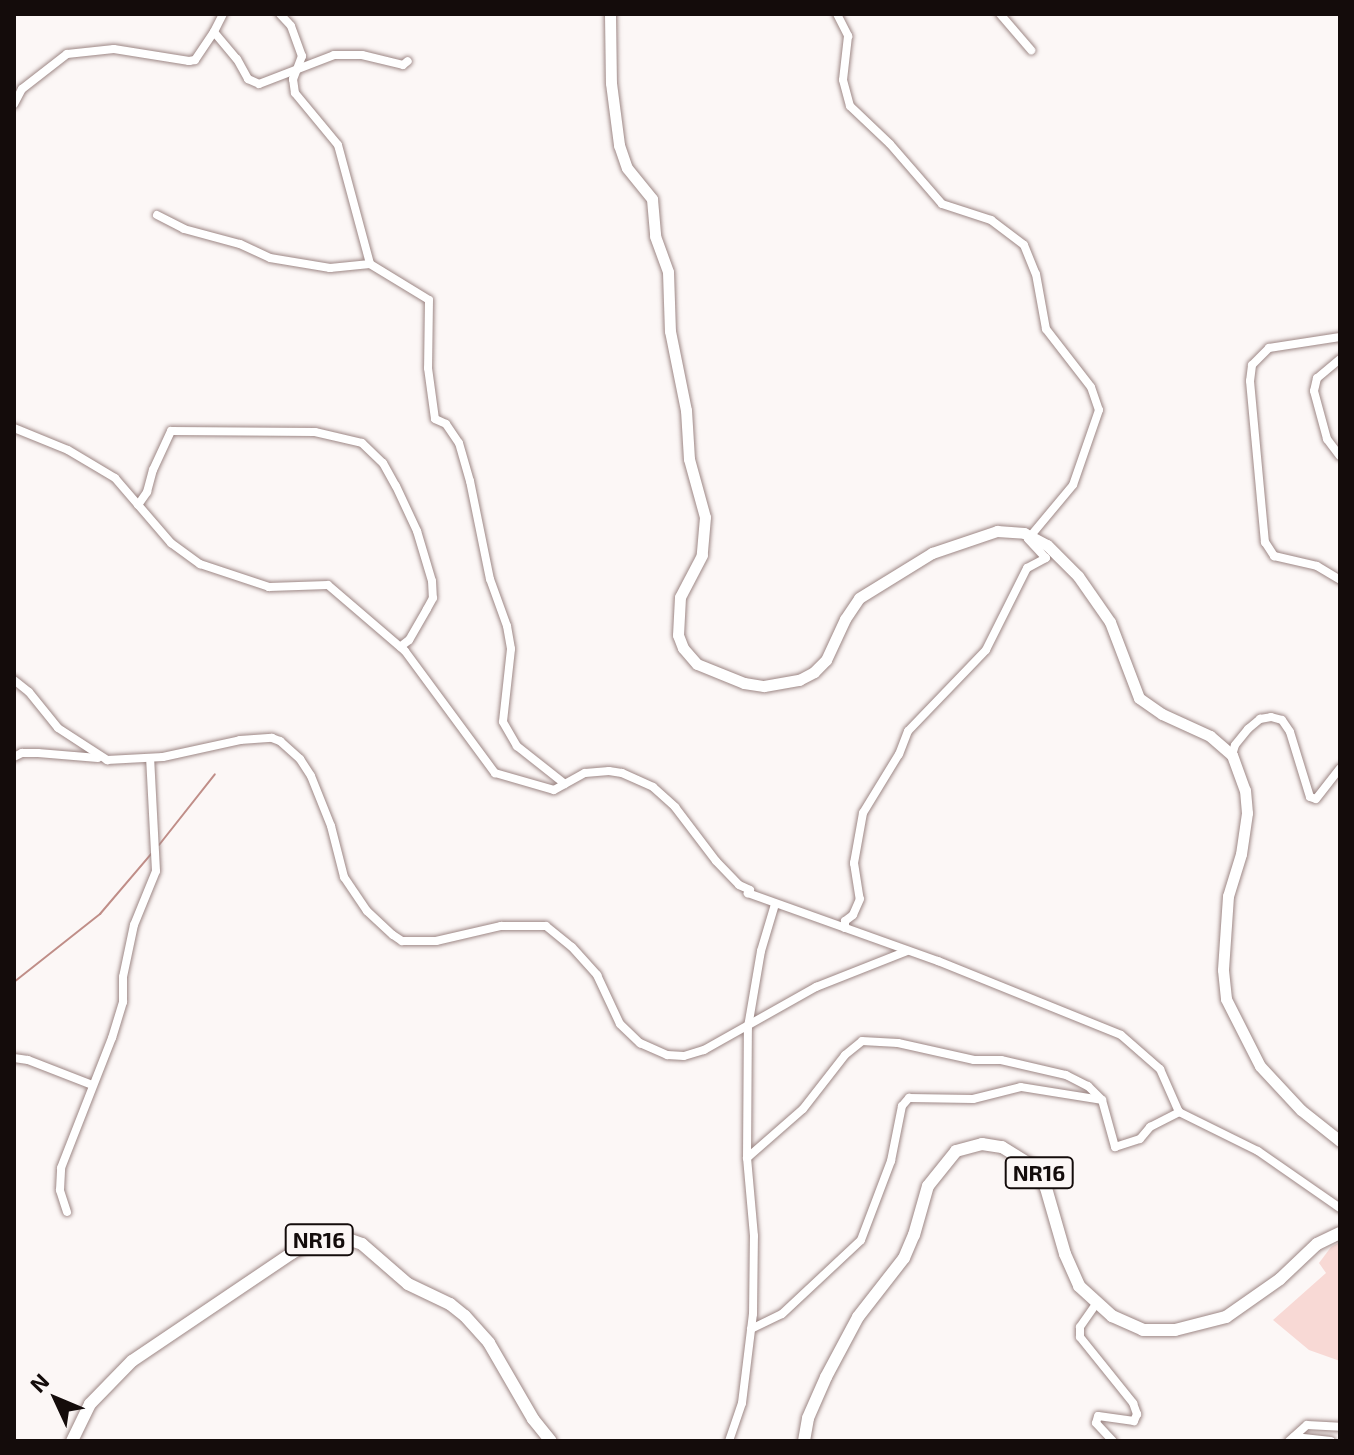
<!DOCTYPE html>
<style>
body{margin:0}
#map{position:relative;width:1354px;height:1455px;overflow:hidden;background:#fcf7f6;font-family:"Exo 2",sans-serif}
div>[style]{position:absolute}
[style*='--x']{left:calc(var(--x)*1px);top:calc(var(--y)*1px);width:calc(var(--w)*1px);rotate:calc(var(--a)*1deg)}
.green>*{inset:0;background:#f8d9d5}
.stream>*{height:2px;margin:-1px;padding:0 1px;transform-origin:1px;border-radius:1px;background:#c08e88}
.roads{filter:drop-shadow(0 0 2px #9d8785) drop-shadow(0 0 2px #9d8785)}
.minor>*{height:8px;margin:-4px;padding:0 4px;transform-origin:4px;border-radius:4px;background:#fff}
.secondary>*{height:11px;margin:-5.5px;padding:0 5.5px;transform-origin:5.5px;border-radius:5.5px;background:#fff}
.primary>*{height:12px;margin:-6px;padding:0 6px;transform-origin:6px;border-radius:6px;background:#fff}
span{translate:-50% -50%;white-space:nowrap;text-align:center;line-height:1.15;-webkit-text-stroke:8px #fcf7f6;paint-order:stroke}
.shield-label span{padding:2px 6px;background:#fcf7f6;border:2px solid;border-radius:6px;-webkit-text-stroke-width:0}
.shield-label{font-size:22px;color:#140c0b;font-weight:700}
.frame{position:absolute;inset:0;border:16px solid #140c0b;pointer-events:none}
.north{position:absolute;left:16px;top:1359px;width:80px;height:80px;-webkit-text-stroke:6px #fcf7f6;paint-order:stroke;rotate:314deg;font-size:22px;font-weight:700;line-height:32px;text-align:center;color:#140c0b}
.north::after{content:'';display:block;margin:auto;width:28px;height:36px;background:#140c0b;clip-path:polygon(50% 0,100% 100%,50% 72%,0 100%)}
</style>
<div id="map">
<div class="green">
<div style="clip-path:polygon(1340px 1242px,1338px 1293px,1340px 1361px,1309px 1350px,1273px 1320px,1326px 1273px,1319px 1263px,1331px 1247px)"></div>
</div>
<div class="stream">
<div style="--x:159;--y:845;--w:90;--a:-51.7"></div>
<div style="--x:14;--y:982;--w:110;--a:-38.3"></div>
<div style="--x:100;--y:914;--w:80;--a:-49.6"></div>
</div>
<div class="roads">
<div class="minor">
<div style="--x:223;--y:14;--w:20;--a:117"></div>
<div style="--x:214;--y:32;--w:35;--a:50"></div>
<div style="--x:237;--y:59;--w:23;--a:61"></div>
<div style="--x:248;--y:79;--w:12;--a:24"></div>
<div style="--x:259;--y:84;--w:80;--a:-21.1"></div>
<div style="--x:334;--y:55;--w:28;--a:0"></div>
<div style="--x:362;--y:55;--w:42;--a:13.7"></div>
<div style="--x:403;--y:65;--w:6;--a:-39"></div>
<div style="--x:280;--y:14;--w:16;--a:47"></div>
<div style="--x:291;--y:26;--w:32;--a:70"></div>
<div style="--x:302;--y:56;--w:25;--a:111"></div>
<div style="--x:293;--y:79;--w:14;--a:82"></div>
<div style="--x:295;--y:93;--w:67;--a:50.4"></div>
<div style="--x:338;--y:145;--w:123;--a:74.9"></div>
<div style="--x:370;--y:264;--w:69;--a:31.4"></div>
<div style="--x:429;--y:300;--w:68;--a:90.8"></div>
<div style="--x:428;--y:368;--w:51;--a:82.2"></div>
<div style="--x:435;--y:419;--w:12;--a:24"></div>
<div style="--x:446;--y:424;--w:23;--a:56"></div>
<div style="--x:459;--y:443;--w:40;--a:74"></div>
<div style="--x:470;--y:481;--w:100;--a:78.5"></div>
<div style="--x:490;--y:579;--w:50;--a:70.1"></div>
<div style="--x:507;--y:626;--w:23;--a:80"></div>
<div style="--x:511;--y:649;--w:73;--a:96.3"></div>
<div style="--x:503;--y:722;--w:28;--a:60"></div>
<div style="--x:517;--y:746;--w:61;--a:38.4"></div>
<div style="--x:837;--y:14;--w:25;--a:63"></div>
<div style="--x:848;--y:36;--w:44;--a:96.5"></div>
<div style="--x:843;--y:80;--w:27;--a:75"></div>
<div style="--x:850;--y:106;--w:55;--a:43.5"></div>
<div style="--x:890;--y:144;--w:79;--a:49.1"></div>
<div style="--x:942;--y:204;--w:52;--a:18.1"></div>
<div style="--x:991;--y:220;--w:41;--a:37.1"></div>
<div style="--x:1024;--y:245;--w:31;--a:68"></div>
<div style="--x:1036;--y:274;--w:56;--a:79.7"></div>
<div style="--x:1046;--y:329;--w:73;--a:52.2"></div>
<div style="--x:1091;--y:387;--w:24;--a:71"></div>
<div style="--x:1099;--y:410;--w:79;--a:109.1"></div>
<div style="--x:1073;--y:485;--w:70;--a:129.8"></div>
<div style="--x:1028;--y:539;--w:26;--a:47"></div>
<div style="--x:1046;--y:558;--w:21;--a:152"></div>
<div style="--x:1027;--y:568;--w:92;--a:116.6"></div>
<div style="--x:986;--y:650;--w:112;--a:133.9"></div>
<div style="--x:908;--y:731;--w:25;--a:111"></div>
<div style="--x:899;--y:754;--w:69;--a:121.4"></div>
<div style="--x:863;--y:813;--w:51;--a:100.2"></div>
<div style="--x:854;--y:863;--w:36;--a:81"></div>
<div style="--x:860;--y:899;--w:17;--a:114"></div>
<div style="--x:853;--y:915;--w:10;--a:143"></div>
<div style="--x:845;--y:921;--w:7;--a:90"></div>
<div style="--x:1000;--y:14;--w:48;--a:49.3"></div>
<div style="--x:14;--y:104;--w:17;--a:-62"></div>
<div style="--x:22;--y:89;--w:57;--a:-37.9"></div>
<div style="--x:67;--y:54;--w:47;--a:-6.1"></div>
<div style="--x:114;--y:49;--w:76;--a:9.1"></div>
<div style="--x:189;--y:61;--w:6;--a:-9"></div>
<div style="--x:195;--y:60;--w:34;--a:-56"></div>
<div style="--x:157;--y:215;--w:30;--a:27"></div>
<div style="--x:184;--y:229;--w:58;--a:15"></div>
<div style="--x:240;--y:244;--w:33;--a:25"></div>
<div style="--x:270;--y:258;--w:61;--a:9.5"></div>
<div style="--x:330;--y:268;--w:40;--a:-5.7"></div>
<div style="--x:1340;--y:337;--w:72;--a:171.2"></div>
<div style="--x:1269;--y:348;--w:24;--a:135"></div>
<div style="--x:1252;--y:365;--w:16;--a:97"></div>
<div style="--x:1250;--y:381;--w:162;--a:84.7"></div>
<div style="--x:1265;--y:542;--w:17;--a:57"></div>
<div style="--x:1274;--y:556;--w:44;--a:13.1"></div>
<div style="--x:1317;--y:566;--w:27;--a:31"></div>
<div style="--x:1340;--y:359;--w:30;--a:140"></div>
<div style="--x:1317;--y:378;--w:13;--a:103"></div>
<div style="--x:1314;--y:391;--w:50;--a:74.8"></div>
<div style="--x:1327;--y:439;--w:21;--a:53"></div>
<div style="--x:14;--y:428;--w:58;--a:22.2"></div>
<div style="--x:68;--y:450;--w:55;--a:30.8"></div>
<div style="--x:115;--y:478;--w:86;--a:49.3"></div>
<div style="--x:171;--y:543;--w:36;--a:36"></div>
<div style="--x:200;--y:564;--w:73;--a:18.4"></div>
<div style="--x:269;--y:587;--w:59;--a:-1.9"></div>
<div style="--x:328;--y:585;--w:101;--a:40.6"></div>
<div style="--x:405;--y:651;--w:152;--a:53.6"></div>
<div style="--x:495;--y:773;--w:61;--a:16.1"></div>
<div style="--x:554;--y:790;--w:35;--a:-29"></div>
<div style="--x:585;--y:773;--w:24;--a:-5"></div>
<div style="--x:609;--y:771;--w:13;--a:9"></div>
<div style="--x:622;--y:773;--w:34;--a:24"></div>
<div style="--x:653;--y:787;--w:30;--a:42"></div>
<div style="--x:675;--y:807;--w:68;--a:52.8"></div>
<div style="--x:716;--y:861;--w:33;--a:46"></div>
<div style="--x:739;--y:885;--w:12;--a:24"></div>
<div style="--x:750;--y:890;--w:4;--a:124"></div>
<div style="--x:748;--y:893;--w:202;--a:19.7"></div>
<div style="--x:938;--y:961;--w:197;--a:22"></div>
<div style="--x:1121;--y:1035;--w:52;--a:41.1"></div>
<div style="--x:1160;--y:1069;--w:47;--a:66.2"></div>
<div style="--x:1179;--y:1112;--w:88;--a:26.3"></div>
<div style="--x:1258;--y:1151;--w:100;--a:34.8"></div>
<div style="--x:138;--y:505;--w:16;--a:-55"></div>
<div style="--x:147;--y:492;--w:23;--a:-75"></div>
<div style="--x:153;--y:470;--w:43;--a:-65.2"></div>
<div style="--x:171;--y:431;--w:144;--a:0.4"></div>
<div style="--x:315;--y:432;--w:48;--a:13.2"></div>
<div style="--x:362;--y:443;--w:29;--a:44"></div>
<div style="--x:383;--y:463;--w:26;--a:61"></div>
<div style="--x:396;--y:486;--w:50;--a:65"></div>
<div style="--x:417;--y:531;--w:52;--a:73.3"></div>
<div style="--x:432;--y:581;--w:17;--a:87"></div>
<div style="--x:433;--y:598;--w:13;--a:119"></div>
<div style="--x:427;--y:609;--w:36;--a:120"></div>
<div style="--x:409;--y:640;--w:11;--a:142"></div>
<div style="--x:14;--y:680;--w:19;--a:39"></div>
<div style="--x:29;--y:692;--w:46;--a:51.1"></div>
<div style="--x:58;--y:728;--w:59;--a:33.1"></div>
<div style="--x:107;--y:760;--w:56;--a:-3.1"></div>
<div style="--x:163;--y:757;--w:79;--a:-12.4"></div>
<div style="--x:240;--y:740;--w:32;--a:-4"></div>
<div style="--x:272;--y:738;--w:9;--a:21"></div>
<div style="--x:280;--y:741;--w:27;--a:42"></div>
<div style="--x:300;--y:759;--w:20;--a:57"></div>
<div style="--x:311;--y:776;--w:54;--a:68.2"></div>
<div style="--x:331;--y:826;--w:53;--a:75.7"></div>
<div style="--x:344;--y:877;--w:41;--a:55.9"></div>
<div style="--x:367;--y:911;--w:35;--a:43"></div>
<div style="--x:393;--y:935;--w:11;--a:34"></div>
<div style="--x:402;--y:941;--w:34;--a:0"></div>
<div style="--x:436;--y:941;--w:67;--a:-13"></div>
<div style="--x:501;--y:926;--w:45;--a:0"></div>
<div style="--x:546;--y:926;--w:33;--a:39"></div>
<div style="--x:572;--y:947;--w:38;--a:48"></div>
<div style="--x:597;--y:975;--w:54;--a:64.9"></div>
<div style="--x:620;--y:1024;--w:28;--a:44"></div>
<div style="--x:640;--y:1043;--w:30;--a:24"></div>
<div style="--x:667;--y:1055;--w:17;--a:3"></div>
<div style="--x:684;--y:1056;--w:21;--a:-17"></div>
<div style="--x:704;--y:1050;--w:129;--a:-29.4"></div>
<div style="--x:816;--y:987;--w:98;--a:-21.6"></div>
<div style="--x:1232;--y:755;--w:10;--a:-73"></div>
<div style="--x:1235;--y:745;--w:21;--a:-51"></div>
<div style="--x:1248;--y:729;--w:16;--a:-40"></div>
<div style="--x:1260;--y:719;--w:11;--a:-10"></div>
<div style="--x:1271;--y:717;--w:11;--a:15"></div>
<div style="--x:1282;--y:720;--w:14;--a:56"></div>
<div style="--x:1290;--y:732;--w:68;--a:72.9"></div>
<div style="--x:1310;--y:797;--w:6;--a:18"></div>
<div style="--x:1316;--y:799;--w:39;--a:-52"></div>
<div style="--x:14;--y:757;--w:9;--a:-27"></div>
<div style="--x:22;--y:753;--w:16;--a:0"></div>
<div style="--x:38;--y:753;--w:60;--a:4.8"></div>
<div style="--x:14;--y:1058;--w:14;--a:8"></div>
<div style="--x:28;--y:1060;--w:69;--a:21.3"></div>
<div style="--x:747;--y:1158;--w:74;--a:-41.2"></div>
<div style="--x:803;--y:1109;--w:68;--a:-52.1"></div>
<div style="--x:845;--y:1055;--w:22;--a:-39"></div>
<div style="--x:862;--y:1041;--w:36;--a:3"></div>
<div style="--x:898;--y:1043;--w:78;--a:12.6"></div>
<div style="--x:974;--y:1060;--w:27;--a:0"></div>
<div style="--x:1001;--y:1060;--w:67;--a:13"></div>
<div style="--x:1066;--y:1075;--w:25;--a:27"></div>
<div style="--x:1088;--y:1086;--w:20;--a:45"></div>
<div style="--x:1102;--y:1100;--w:49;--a:74.5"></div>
<div style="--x:1115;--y:1147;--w:26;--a:-18"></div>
<div style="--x:1140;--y:1139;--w:16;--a:-50"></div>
<div style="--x:1150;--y:1127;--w:33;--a:-27"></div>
<div style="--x:67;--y:1212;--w:23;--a:-108"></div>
<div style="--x:60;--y:1190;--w:22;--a:-87"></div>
<div style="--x:61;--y:1168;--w:140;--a:-68.6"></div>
<div style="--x:112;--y:1038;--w:38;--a:-73"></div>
<div style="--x:123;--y:1002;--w:25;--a:-90"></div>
<div style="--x:123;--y:977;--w:53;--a:-78.1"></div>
<div style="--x:134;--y:925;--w:58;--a:-67.8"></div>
<div style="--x:156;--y:871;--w:113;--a:-93"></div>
<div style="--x:1096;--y:1304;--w:28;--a:125"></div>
<div style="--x:1080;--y:1327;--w:10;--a:90"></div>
<div style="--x:1080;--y:1337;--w:85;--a:51.2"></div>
<div style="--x:1133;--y:1403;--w:12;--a:70"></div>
<div style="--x:1137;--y:1414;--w:8;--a:113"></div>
<div style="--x:1134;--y:1421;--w:36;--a:-172"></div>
<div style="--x:1098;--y:1416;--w:7;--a:106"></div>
<div style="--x:1096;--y:1423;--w:25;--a:47"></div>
<div style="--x:751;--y:1329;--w:34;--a:-26"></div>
<div style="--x:782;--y:1314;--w:108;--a:-43.1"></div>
<div style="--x:861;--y:1240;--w:85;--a:-69.2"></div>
<div style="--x:891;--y:1161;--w:56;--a:-78.7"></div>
<div style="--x:902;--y:1106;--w:11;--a:-49"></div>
<div style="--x:909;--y:1098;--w:64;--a:0.9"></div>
<div style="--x:973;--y:1099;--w:49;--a:-14"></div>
<div style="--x:1021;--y:1087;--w:82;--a:9.1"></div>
<div style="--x:1294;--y:1437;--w:37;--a:6"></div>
<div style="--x:729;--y:1441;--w:40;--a:-71.1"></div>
<div style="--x:742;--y:1403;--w:90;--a:-83"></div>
<div style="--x:753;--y:1314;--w:78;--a:-89.3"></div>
<div style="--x:754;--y:1236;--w:78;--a:-95.1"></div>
<div style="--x:747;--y:1158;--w:131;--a:-89.6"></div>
<div style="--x:748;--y:1027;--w:77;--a:-80.3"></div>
<div style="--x:761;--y:951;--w:49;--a:-73.4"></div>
<div style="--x:1289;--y:1441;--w:24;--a:-42"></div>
<div style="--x:1307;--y:1425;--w:33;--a:3"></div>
</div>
<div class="secondary">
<div style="--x:610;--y:14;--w:69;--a:89.2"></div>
<div style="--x:611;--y:83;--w:63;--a:82.6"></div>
<div style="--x:619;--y:145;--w:24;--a:71"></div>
<div style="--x:627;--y:168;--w:40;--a:51"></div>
<div style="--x:652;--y:199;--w:37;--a:85"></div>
<div style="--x:655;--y:236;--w:38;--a:70"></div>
<div style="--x:668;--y:272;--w:59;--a:88.1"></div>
<div style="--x:670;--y:331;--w:81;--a:78.6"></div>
<div style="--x:686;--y:410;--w:49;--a:86.5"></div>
<div style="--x:689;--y:459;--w:60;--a:74.6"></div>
<div style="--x:705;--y:517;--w:38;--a:95"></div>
<div style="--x:702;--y:555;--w:47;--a:117.6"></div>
<div style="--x:680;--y:597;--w:38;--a:93"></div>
<div style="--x:678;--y:635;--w:14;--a:69"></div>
<div style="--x:683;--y:648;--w:21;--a:49"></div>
<div style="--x:697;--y:664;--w:51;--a:22"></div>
<div style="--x:744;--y:683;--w:20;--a:9"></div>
<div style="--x:764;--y:686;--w:36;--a:-10"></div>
<div style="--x:799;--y:680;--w:17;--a:-28"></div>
<div style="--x:814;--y:672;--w:17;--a:-45"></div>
<div style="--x:826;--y:660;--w:45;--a:-65.1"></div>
<div style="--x:845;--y:619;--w:25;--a:-56"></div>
<div style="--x:859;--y:598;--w:86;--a:-31.7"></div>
<div style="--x:932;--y:553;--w:69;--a:-18.7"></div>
<div style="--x:997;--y:531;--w:27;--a:4"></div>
<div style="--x:1024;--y:533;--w:26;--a:28"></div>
<div style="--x:1047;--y:545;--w:44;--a:45"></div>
<div style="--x:1078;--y:576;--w:56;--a:55.2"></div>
<div style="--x:1110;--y:622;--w:81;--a:69.1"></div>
<div style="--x:1139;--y:698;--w:28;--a:35"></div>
<div style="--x:1162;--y:714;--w:53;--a:24.6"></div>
<div style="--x:1210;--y:736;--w:29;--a:41"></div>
<div style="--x:1232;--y:755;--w:37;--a:70"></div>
<div style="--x:1245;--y:790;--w:23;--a:85"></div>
<div style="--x:1247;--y:813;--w:41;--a:98.3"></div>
<div style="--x:1241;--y:854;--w:44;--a:107.2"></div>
<div style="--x:1228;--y:896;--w:74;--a:93.9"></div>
<div style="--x:1223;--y:970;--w:29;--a:84"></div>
<div style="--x:1226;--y:999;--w:75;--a:63.1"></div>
<div style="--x:1260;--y:1066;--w:60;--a:47"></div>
<div style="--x:1301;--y:1110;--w:50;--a:38.5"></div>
</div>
<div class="primary">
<div style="--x:72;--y:1441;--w:41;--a:-64.1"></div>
<div style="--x:90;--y:1404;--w:60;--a:-45.7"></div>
<div style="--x:132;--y:1361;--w:193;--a:-34"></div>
<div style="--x:292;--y:1253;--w:25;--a:-27"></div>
<div style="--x:314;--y:1242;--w:28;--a:-10"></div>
<div style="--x:342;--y:1237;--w:21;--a:19"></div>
<div style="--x:362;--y:1244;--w:61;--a:41"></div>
<div style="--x:408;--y:1284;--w:47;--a:25.5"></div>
<div style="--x:450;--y:1304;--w:19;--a:39"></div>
<div style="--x:465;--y:1316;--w:36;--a:48"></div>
<div style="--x:489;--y:1343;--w:88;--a:59.9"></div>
<div style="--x:533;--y:1419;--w:28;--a:51"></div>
<div style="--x:804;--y:1441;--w:23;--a:-80"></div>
<div style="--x:808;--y:1418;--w:45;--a:-66.3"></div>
<div style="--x:826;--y:1377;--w:68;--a:-61.9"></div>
<div style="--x:858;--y:1317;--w:75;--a:-52.1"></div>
<div style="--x:904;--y:1258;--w:25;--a:-67"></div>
<div style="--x:914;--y:1235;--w:51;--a:-74.1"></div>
<div style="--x:928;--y:1186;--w:45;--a:-51.3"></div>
<div style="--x:956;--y:1151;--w:27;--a:-15"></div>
<div style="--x:982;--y:1144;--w:20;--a:9"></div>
<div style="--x:1002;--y:1147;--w:38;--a:32"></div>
<div style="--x:1034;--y:1167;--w:24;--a:60"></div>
<div style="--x:1046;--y:1188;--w:69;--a:73.9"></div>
<div style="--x:1065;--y:1254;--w:35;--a:66"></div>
<div style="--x:1079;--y:1286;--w:45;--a:42.3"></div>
<div style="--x:1112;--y:1316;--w:34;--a:24"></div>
<div style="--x:1143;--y:1330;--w:32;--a:0"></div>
<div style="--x:1175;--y:1330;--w:53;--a:-14.3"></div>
<div style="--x:1226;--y:1317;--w:66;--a:-35.1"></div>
<div style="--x:1280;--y:1279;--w:51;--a:-43.4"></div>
<div style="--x:1317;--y:1244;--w:25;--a:-26"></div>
</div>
</div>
<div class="shield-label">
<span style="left:1039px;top:1173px">NR16</span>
<span style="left:319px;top:1240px">NR16</span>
</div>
<div class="frame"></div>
<div class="north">N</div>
</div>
